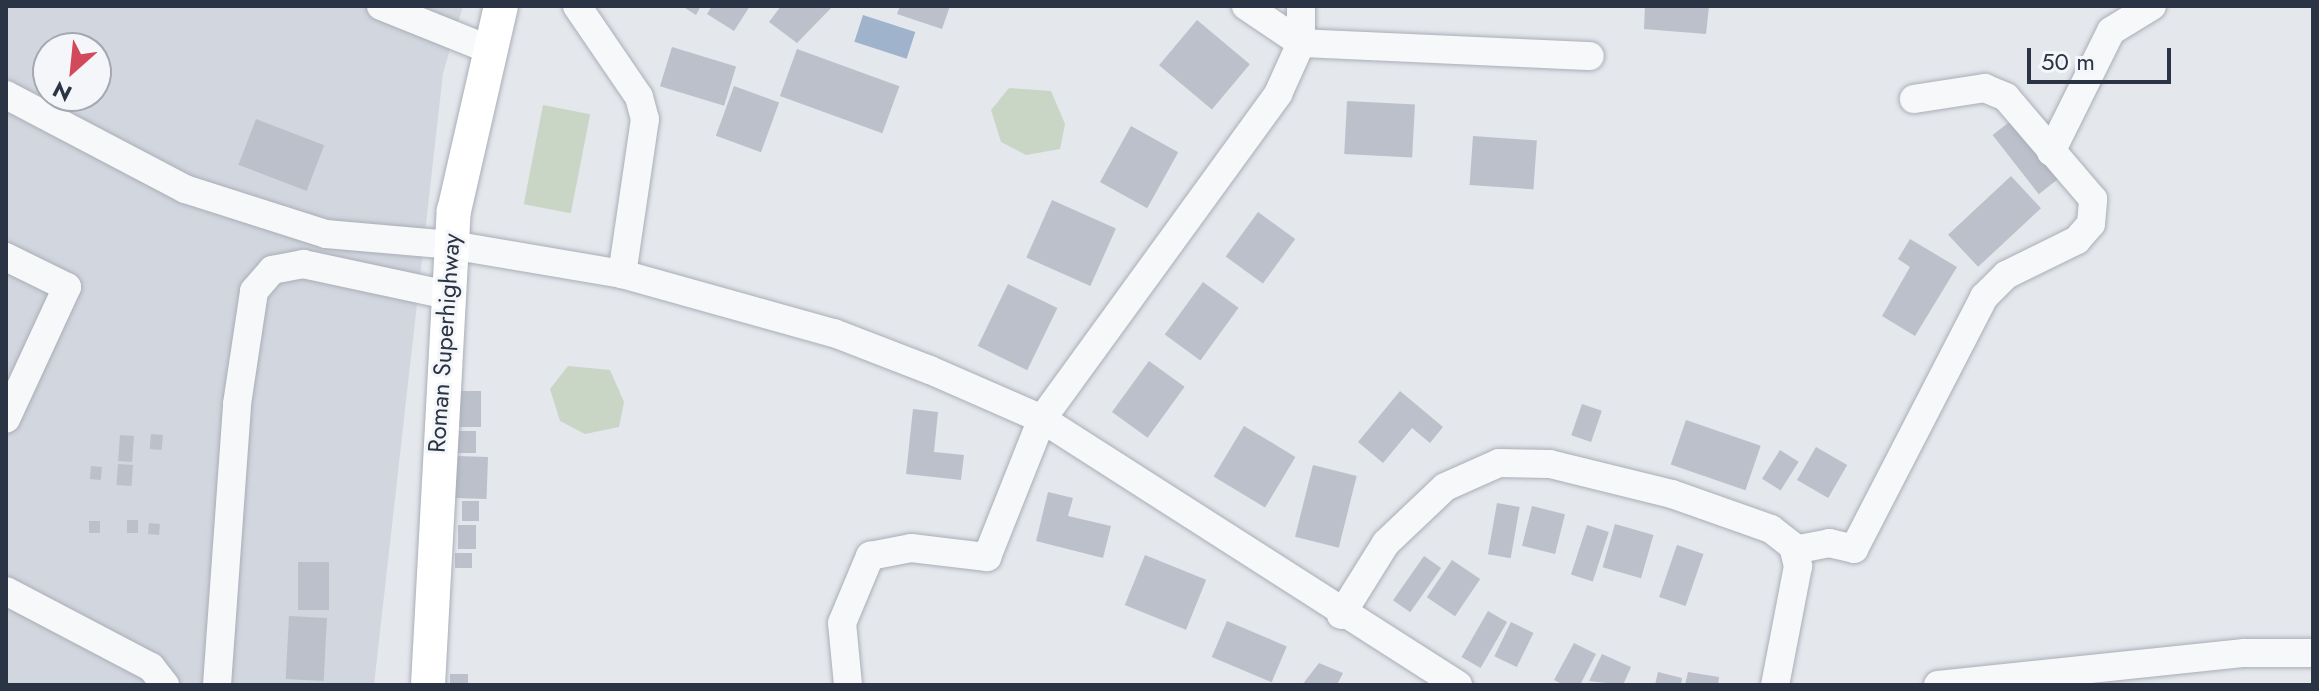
<!DOCTYPE html>
<style>
body{margin:0}
#map{position:relative;width:2319px;height:691px;overflow:hidden;background:#e4e7ec;font-family:Jost,sans-serif}
div>[style]{position:absolute}
[style*='--x']{left:calc(var(--x)*1px);top:calc(var(--y)*1px);width:calc(var(--w)*1px);rotate:calc(var(--a)*1deg)}
.built>*{inset:0;background:#d2d6de}
.green>*{inset:0;background:#c9d6c5;transform-origin:0 0}
.water>*{inset:0;background:#9fb4cc;transform-origin:0 0}
.building>*{inset:0;background:#bbc0ca;transform-origin:0 0}
.roads{filter:drop-shadow(0 0 2px #a9aeb7) drop-shadow(0 0 2px #a9aeb7)}
.minor>*{height:28px;margin:-14px;padding:0 14px;transform-origin:14px;border-radius:14px;background:#f7f8fa}
.major>*{height:34px;margin:-17px;padding:0 17px;transform-origin:17px;border-radius:17px;background:#fff}
span{translate:-50% -50%;white-space:nowrap;text-align:center;line-height:1.15;-webkit-text-stroke:6px #f4f6f9;paint-order:stroke}
.street-label{font-size:24px;color:#2b3445}
.frame{position:absolute;inset:0;border:8px solid #2b3445;pointer-events:none}
.north{position:absolute;left:32px;top:32px;width:80px;height:80px;box-sizing:border-box;background:#f4f6f9;border:2px solid #a4a8b1;border-radius:50%;rotate:207deg;font-size:22px;font-weight:700;line-height:32px;text-align:center;color:#2b3445}
.north::after{content:'';display:block;margin:auto;width:28px;height:36px;background:#d1495b;clip-path:polygon(50% 0,100% 100%,50% 72%,0 100%)}
.scale{position:absolute;left:2027px;top:48px;width:144px;height:36px;box-sizing:border-box;border:4px solid #2b3445;border-top:0;padding-left:10px;font-size:24px;line-height:28px;white-space:nowrap;color:#2b3445;-webkit-text-stroke:6px #f4f6f9;paint-order:stroke}
</style>
<div id="map">
<div class="built">
<div style="clip-path:polygon(evenodd,6px 6px,463px 6px,443px 73px,374px 685px,6px 685px,6px 6px,48px 48px,96px 48px,96px 96px,48px 96px,48px 48px)"></div>
</div>
<div class="green">
<div style="clip-path:polygon(1009px 88px,1051px 91px,1065px 124px,1060px 149px,1026px 155px,1001px 142px,991px 110px)"></div>
<div style="left:543px;top:105px;width:48px;height:101px;rotate:11deg"></div>
<div style="clip-path:polygon(568px 366px,610px 370px,624px 402px,619px 427px,585px 434px,560px 421px,550px 389px)"></div>
</div>
<div class="water">
<div style="left:863px;top:15px;width:55px;height:28px;rotate:18deg"></div>
</div>
<div class="building">
<div style="clip-path:polygon(682px 6px,701px 6px,696px 15px)"></div>
<div style="clip-path:polygon(712px 6px,750px 6px,734px 31px,707px 14px)"></div>
<div style="clip-path:polygon(781px 6px,833px 6px,797px 43px,769px 22px)"></div>
<div style="clip-path:polygon(900px 6px,950px 6px,942px 29px,897px 14px)"></div>
<div style="clip-path:polygon(1645px 6px,1709px 6px,1706px 34px,1644px 29px)"></div>
<div style="left:1197px;top:20px;width:69px;height:59px;rotate:40deg"></div>
<div style="left:672px;top:47px;width:67px;height:41px;rotate:17deg"></div>
<div style="left:797px;top:49px;width:109px;height:50px;rotate:20deg"></div>
<div style="left:734px;top:86px;width:48px;height:53px;rotate:20deg"></div>
<div style="left:1347px;top:101px;width:68px;height:53px;rotate:3deg"></div>
<div style="left:2017px;top:116px;width:75px;height:31px;rotate:52deg"></div>
<div style="left:256px;top:119px;width:73px;height:49px;rotate:21deg"></div>
<div style="left:1131px;top:126px;width:54px;height:64px;rotate:29deg"></div>
<div style="left:1473px;top:136px;width:64px;height:49px;rotate:4deg"></div>
<div style="left:2011px;top:176px;width:44px;height:86px;rotate:47deg"></div>
<div style="left:1052px;top:200px;width:70px;height:63px;rotate:24deg"></div>
<div style="left:1258px;top:212px;width:46px;height:55px;rotate:36deg"></div>
<div style="clip-path:polygon(1910px 239px,1957px 267px,1915px 336px,1882px 316px,1910px 267px,1898px 259px)"></div>
<div style="left:1203px;top:282px;width:44px;height:65px;rotate:36deg"></div>
<div style="left:1008px;top:284px;width:55px;height:69px;rotate:26deg"></div>
<div style="left:1149px;top:361px;width:44px;height:63px;rotate:36deg"></div>
<div style="left:457px;top:391px;width:24px;height:36px"></div>
<div style="clip-path:polygon(1400px 391px,1443px 427px,1430px 443px,1412px 428px,1383px 463px,1358px 442px)"></div>
<div style="left:1582px;top:404px;width:21px;height:33px;rotate:19deg"></div>
<div style="clip-path:polygon(913px 409px,938px 412px,934px 452px,964px 455px,961px 480px,906px 474px)"></div>
<div style="left:1686px;top:420px;width:79px;height:47px;rotate:19deg"></div>
<div style="left:1244px;top:426px;width:60px;height:59px;rotate:31deg"></div>
<div style="left:457px;top:431px;width:19px;height:22px"></div>
<div style="left:151px;top:434px;width:12px;height:15px;rotate:5deg"></div>
<div style="left:120px;top:435px;width:14px;height:26px;rotate:4deg"></div>
<div style="left:1816px;top:447px;width:36px;height:38px;rotate:30deg"></div>
<div style="left:1780px;top:450px;width:22px;height:34px;rotate:32deg"></div>
<div style="left:457px;top:456px;width:31px;height:42px;rotate:2deg"></div>
<div style="left:118px;top:464px;width:15px;height:21px;rotate:4deg"></div>
<div style="left:1313px;top:465px;width:45px;height:74px;rotate:14deg"></div>
<div style="left:91px;top:466px;width:11px;height:13px;rotate:5deg"></div>
<div style="clip-path:polygon(1048px 492px,1073px 498px,1068px 516px,1111px 526px,1103px 558px,1036px 541px)"></div>
<div style="left:462px;top:501px;width:17px;height:20px"></div>
<div style="left:1497px;top:503px;width:23px;height:52px;rotate:10deg"></div>
<div style="left:1532px;top:506px;width:34px;height:41px;rotate:14deg"></div>
<div style="left:127px;top:520px;width:11px;height:13px"></div>
<div style="left:89px;top:521px;width:11px;height:12px"></div>
<div style="left:149px;top:523px;width:11px;height:11px;rotate:5deg"></div>
<div style="left:1615px;top:524px;width:40px;height:45px;rotate:16deg"></div>
<div style="left:458px;top:525px;width:18px;height:24px"></div>
<div style="left:1587px;top:525px;width:23px;height:52px;rotate:18deg"></div>
<div style="left:1677px;top:545px;width:28px;height:55px;rotate:19deg"></div>
<div style="left:455px;top:553px;width:17px;height:15px"></div>
<div style="left:1145px;top:555px;width:66px;height:54px;rotate:22deg"></div>
<div style="left:1424px;top:556px;width:21px;height:54px;rotate:35deg"></div>
<div style="left:1452px;top:560px;width:34px;height:45px;rotate:34deg"></div>
<div style="left:298px;top:562px;width:31px;height:48px"></div>
<div style="left:1488px;top:611px;width:22px;height:53px;rotate:30deg"></div>
<div style="left:289px;top:616px;width:38px;height:63px;rotate:3deg"></div>
<div style="left:1227px;top:621px;width:65px;height:39px;rotate:23deg"></div>
<div style="left:1511px;top:622px;width:25px;height:38px;rotate:26deg"></div>
<div style="clip-path:polygon(1574px 643px,1596px 654px,1580px 685px,1564px 685px,1554px 680px)"></div>
<div style="clip-path:polygon(1602px 654px,1631px 667px,1623px 685px,1589px 681px)"></div>
<div style="clip-path:polygon(1319px 663px,1343px 673px,1337px 685px,1302px 685px)"></div>
<div style="clip-path:polygon(1658px 672px,1682px 678px,1681px 685px,1655px 685px)"></div>
<div style="clip-path:polygon(1688px 672px,1719px 677px,1718px 685px,1685px 685px)"></div>
<div style="left:450px;top:674px;width:18px;height:11px"></div>
</div>
<div class="roads">
<div class="minor">
<div style="--x:381;--y:6;--w:115;--a:21.9"></div>
<div style="--x:577;--y:6;--w:110;--a:55.7"></div>
<div style="--x:639;--y:97;--w:23;--a:75"></div>
<div style="--x:645;--y:119;--w:157;--a:98.4"></div>
<div style="--x:1246;--y:6;--w:66;--a:33.9"></div>
<div style="--x:1301;--y:43;--w:289;--a:2.6"></div>
<div style="--x:6;--y:95;--w:202;--a:27.7"></div>
<div style="--x:185;--y:189;--w:148;--a:17.7"></div>
<div style="--x:326;--y:234;--w:125;--a:5"></div>
<div style="--x:451;--y:245;--w:173;--a:9.6"></div>
<div style="--x:622;--y:274;--w:220;--a:15.6"></div>
<div style="--x:834;--y:333;--w:103;--a:21.1"></div>
<div style="--x:930;--y:370;--w:122;--a:23.6"></div>
<div style="--x:1042;--y:419;--w:494;--a:32.6"></div>
<div style="--x:2051;--y:152;--w:135;--a:-63.6"></div>
<div style="--x:2111;--y:31;--w:48;--a:-31.4"></div>
<div style="--x:6;--y:257;--w:68;--a:26.2"></div>
<div style="--x:67;--y:287;--w:145;--a:114.8"></div>
<div style="--x:1794;--y:550;--w:36;--a:-11"></div>
<div style="--x:1829;--y:543;--w:26;--a:13"></div>
<div style="--x:1854;--y:549;--w:284;--a:-62.7"></div>
<div style="--x:1984;--y:297;--w:31;--a:-45"></div>
<div style="--x:2006;--y:275;--w:79;--a:-26.2"></div>
<div style="--x:2077;--y:240;--w:21;--a:-49"></div>
<div style="--x:2091;--y:224;--w:25;--a:-85"></div>
<div style="--x:2093;--y:199;--w:134;--a:-130.5"></div>
<div style="--x:2006;--y:97;--w:23;--a:-157"></div>
<div style="--x:1985;--y:88;--w:72;--a:171.2"></div>
<div style="--x:6;--y:591;--w:164;--a:27.7"></div>
<div style="--x:151;--y:667;--w:23;--a:52"></div>
<div style="--x:1341;--y:615;--w:85;--a:-58"></div>
<div style="--x:1386;--y:543;--w:81;--a:-43.5"></div>
<div style="--x:1445;--y:487;--w:59;--a:-24"></div>
<div style="--x:1499;--y:463;--w:51;--a:1.1"></div>
<div style="--x:1550;--y:464;--w:126;--a:13.8"></div>
<div style="--x:1672;--y:494;--w:105;--a:19.5"></div>
<div style="--x:1771;--y:529;--w:28;--a:38"></div>
<div style="--x:1793;--y:546;--w:21;--a:76"></div>
<div style="--x:1798;--y:566;--w:121;--a:100.9"></div>
<div style="--x:217;--y:685;--w:282;--a:-85.9"></div>
<div style="--x:237;--y:404;--w:114;--a:-81.4"></div>
<div style="--x:254;--y:291;--w:28;--a:-49"></div>
<div style="--x:272;--y:270;--w:32;--a:-11"></div>
<div style="--x:303;--y:264;--w:148;--a:12.1"></div>
<div style="--x:848;--y:685;--w:62;--a:-95.5"></div>
<div style="--x:842;--y:623;--w:73;--a:-67.3"></div>
<div style="--x:870;--y:556;--w:42;--a:-11"></div>
<div style="--x:911;--y:548;--w:77;--a:6.8"></div>
<div style="--x:987;--y:557;--w:149;--a:-68.3"></div>
<div style="--x:1042;--y:419;--w:402;--a:-54"></div>
<div style="--x:1278;--y:94;--w:56;--a:-65.7"></div>
<div style="--x:1301;--y:43;--w:37;--a:-90"></div>
<div style="--x:1938;--y:685;--w:308;--a:-6"></div>
<div style="--x:2244;--y:653;--w:69;--a:0"></div>
</div>
<div class="major">
<div style="--x:428;--y:685;--w:475;--a:-86.9"></div>
<div style="--x:454;--y:211;--w:210;--a:-77.1"></div>
</div>
</div>
<div class="street-label">
<span style="left:444px;top:343px;rotate:-86deg">Roman Superhighway</span>
</div>
<div class="frame"></div>
<div class="north">N</div>
<div class="scale">50 m</div>
</div>
